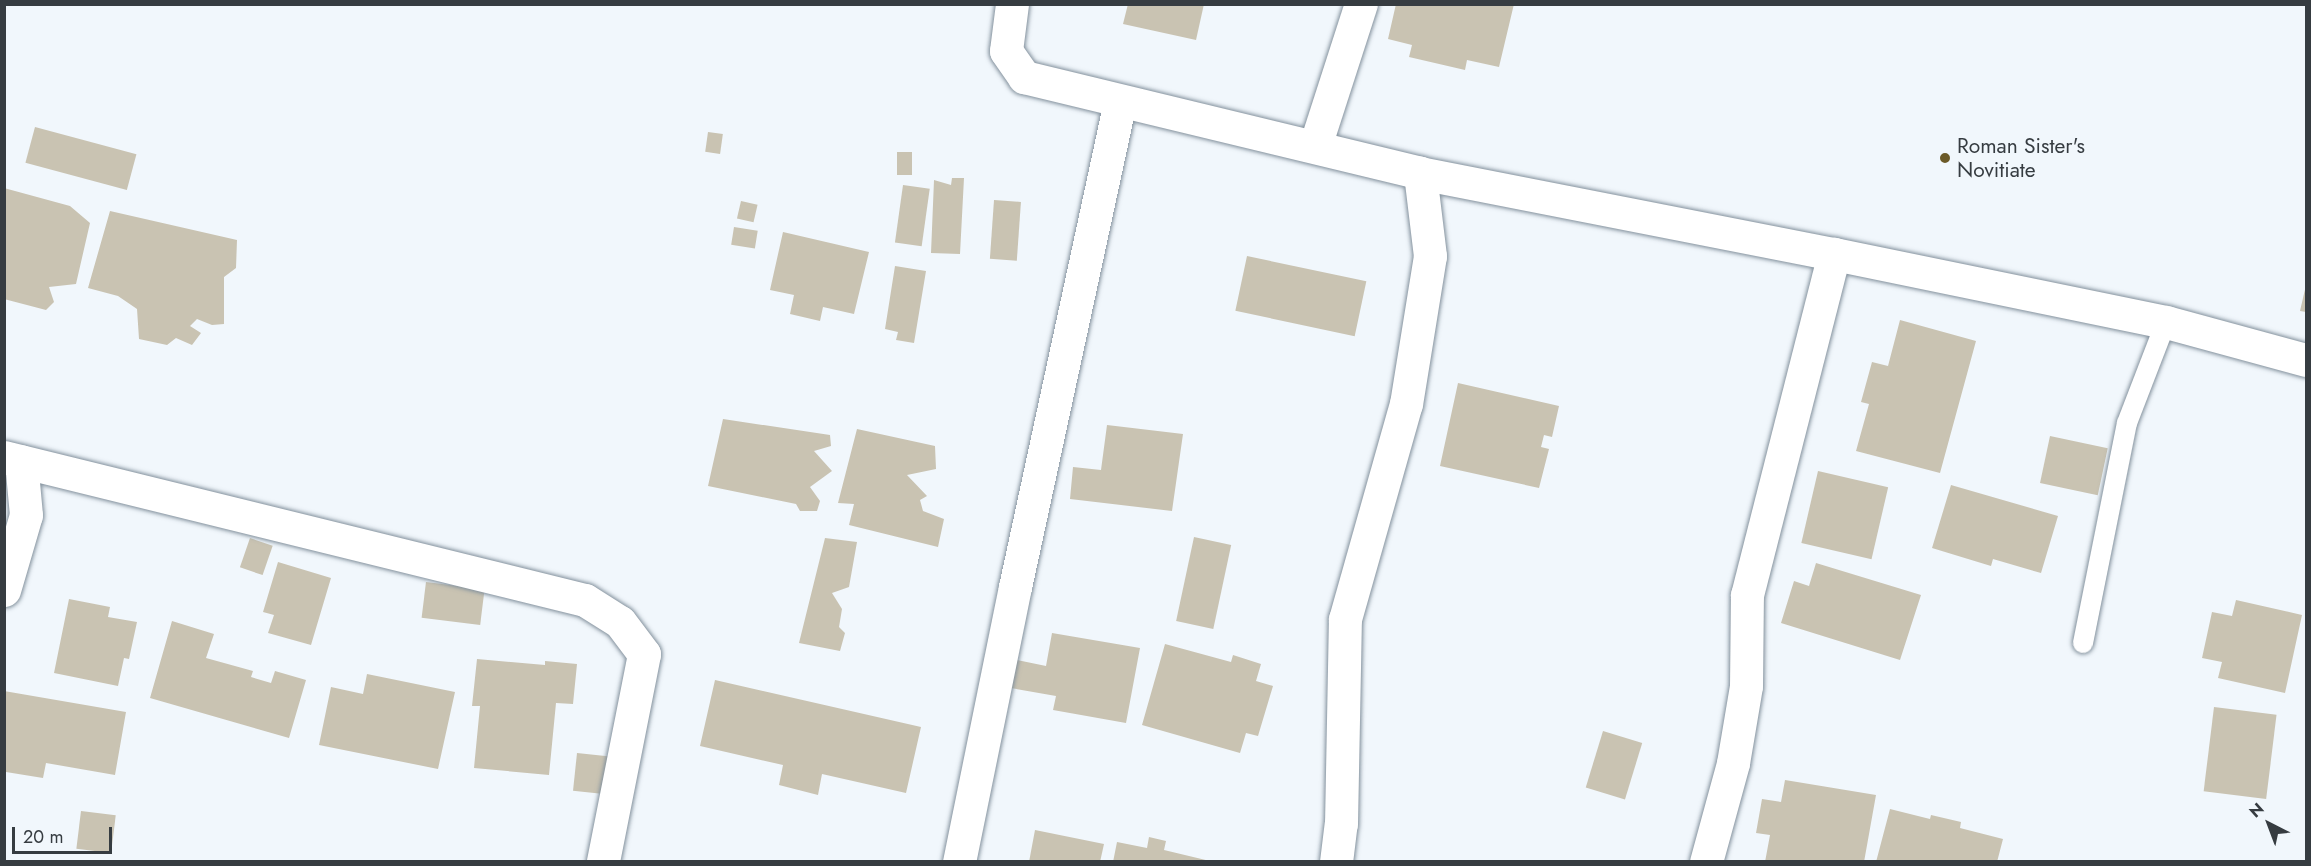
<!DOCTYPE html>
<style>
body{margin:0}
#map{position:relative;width:2311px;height:866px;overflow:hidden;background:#f1f7fc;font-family:Jost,sans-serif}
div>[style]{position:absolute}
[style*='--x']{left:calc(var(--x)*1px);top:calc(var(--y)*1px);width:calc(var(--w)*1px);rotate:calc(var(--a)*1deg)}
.building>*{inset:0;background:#c9c3b2;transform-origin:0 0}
.roads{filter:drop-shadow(0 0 2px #83919d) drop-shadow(0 0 2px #83919d)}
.service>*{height:20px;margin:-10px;padding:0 10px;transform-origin:10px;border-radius:10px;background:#fff}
.minor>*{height:33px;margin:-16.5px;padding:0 16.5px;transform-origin:16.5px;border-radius:16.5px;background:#fff}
.dots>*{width:16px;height:16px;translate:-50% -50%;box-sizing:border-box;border:3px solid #f1f7fc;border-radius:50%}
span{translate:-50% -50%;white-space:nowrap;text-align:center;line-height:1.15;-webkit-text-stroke:4.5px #f1f7fc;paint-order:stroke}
.poi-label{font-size:21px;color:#363c41}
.left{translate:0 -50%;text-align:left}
.frame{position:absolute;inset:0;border:6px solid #363c41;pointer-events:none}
.north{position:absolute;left:2239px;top:794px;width:60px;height:60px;-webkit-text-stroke:4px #f1f7fc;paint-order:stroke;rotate:318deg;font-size:16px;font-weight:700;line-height:24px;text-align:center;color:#363c41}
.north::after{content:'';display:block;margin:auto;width:21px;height:27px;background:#363c41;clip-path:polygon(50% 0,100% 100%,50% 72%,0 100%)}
.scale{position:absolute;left:12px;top:827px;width:100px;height:27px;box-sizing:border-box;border:3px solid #363c41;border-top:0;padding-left:8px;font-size:18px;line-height:21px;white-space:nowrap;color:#363c41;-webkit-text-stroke:4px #f1f7fc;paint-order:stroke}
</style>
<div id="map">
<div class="building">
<div style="clip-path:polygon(1128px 4px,1204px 4px,1196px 40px,1123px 24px)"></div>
<div style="clip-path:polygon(1396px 4px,1514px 4px,1499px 67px,1467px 60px,1465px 70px,1409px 57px,1412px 45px,1388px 39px)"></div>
<div style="left:35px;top:127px;width:105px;height:37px;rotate:15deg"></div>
<div style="left:708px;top:132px;width:15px;height:20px;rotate:8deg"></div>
<div style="left:897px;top:152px;width:15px;height:23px"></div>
<div style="clip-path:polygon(952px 178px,964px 178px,960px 254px,931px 253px,934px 180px,951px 185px)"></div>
<div style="left:903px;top:185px;width:27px;height:58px;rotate:8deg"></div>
<div style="clip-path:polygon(4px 188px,70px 206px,90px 223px,76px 284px,49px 287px,54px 302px,46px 310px,4px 299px)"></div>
<div style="left:994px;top:200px;width:27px;height:59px;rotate:4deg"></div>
<div style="left:741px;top:201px;width:17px;height:18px;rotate:13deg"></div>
<div style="clip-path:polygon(110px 211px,237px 240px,236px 268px,224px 277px,224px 324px,212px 325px,197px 319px,190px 326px,201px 333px,192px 345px,176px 338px,167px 345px,139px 339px,137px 309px,118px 296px,88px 288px)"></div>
<div style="left:734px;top:227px;width:24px;height:18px;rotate:9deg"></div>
<div style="clip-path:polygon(783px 232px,869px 252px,854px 314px,823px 307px,820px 321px,790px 314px,794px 295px,770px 290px)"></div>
<div style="left:1247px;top:256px;width:122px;height:56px;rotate:12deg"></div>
<div style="clip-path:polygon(895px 266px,926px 271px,914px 343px,896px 340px,898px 332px,885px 329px)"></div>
<div style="clip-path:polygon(2306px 285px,2306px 312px,2300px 311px)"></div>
<div style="clip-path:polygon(1900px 320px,1976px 341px,1940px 473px,1856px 451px,1869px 404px,1861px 402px,1872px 362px,1888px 366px)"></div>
<div style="clip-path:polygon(1458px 383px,1559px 406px,1552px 437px,1544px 435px,1541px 447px,1549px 449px,1539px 488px,1440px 466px)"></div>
<div style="clip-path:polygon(723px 419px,830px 435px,831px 446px,814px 451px,832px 471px,810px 487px,820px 501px,817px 511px,800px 511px,796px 504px,708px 486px)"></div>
<div style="clip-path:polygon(1107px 425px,1183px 434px,1172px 511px,1070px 499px,1073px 467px,1101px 470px)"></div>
<div style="clip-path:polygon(857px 429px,935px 446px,936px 469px,907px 475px,927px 496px,920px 500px,923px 511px,944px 519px,938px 547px,849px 525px,854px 504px,838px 503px)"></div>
<div style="left:2050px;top:436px;width:59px;height:48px;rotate:12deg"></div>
<div style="left:1818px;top:471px;width:72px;height:74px;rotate:13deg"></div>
<div style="clip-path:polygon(1951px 485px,2058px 516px,2041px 573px,1993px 559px,1991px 566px,1932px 548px)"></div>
<div style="left:1194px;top:537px;width:38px;height:86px;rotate:12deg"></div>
<div style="left:250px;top:538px;width:24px;height:31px;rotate:19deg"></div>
<div style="clip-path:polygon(825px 538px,857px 542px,849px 587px,832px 593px,842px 609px,839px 627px,845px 633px,840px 651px,799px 643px)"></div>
<div style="clip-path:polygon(278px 562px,331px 578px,311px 645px,268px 633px,274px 615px,263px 612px)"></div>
<div style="clip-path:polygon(1816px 563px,1921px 595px,1900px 660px,1781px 623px,1794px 581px,1809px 586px)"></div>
<div style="left:426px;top:582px;width:59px;height:36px;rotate:7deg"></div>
<div style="clip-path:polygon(69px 599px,110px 607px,108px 617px,137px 622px,129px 659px,124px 658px,118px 686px,54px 673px)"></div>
<div style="clip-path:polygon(2236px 600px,2302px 615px,2285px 693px,2218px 678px,2222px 662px,2202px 658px,2212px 612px,2232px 616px)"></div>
<div style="clip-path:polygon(172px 621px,214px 634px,206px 658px,253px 671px,251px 677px,271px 683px,275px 671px,306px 680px,289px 738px,150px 698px)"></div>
<div style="clip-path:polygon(1052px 633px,1140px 648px,1126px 723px,1053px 710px,1056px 696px,1011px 688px,1017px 660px,1046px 666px)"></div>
<div style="clip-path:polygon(1165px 644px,1231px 662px,1233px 655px,1261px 664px,1256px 681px,1273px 686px,1258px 736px,1246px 733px,1240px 753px,1142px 725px)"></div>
<div style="clip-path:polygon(477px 659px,545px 665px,545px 661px,577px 664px,573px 704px,556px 703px,549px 775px,474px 768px,480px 706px,472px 706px)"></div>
<div style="clip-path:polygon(367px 674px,455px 692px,438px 769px,319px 745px,331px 687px,363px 694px)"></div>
<div style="clip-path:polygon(715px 680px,921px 727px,906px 793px,822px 774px,818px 795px,779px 785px,783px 765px,700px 746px)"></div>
<div style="clip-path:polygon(4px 691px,126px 712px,115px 775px,46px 763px,43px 778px,6px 772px)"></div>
<div style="left:2214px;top:707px;width:63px;height:85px;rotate:7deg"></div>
<div style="left:1603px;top:731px;width:41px;height:59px;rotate:17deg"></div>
<div style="left:577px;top:753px;width:38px;height:38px;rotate:6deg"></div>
<div style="clip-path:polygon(1785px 780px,1876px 795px,1864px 862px,1765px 862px,1770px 835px,1756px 833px,1762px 799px,1781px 802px)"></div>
<div style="clip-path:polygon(1890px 809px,1930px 819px,1931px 815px,1961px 822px,1960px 828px,2003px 839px,1997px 862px,1876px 862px)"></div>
<div style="left:81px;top:811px;width:35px;height:38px;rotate:7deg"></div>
<div style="clip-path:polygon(1035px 830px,1104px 844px,1100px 862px,1029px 862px)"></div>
<div style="clip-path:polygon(1149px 837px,1166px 841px,1164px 850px,1214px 862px,1113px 862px,1117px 842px,1147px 848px)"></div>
</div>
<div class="roads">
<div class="service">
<div style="--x:2083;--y:643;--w:224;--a:-78.7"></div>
<div style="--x:2127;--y:423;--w:108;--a:-68.9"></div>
</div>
<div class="minor">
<div style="--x:1012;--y:4;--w:47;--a:97.3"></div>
<div style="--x:1006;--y:51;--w:32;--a:55"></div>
<div style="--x:1024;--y:77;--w:407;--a:13.6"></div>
<div style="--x:1420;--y:173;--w:422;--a:11.1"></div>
<div style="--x:1834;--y:254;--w:339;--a:11.6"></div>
<div style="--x:2166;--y:322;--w:145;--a:15.2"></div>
<div style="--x:1315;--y:146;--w:149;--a:-72.1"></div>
<div style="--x:4;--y:457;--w:598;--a:13.83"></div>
<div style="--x:585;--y:600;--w:41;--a:32.2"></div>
<div style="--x:620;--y:622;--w:40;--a:53"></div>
<div style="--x:644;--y:654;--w:212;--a:101.2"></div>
<div style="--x:4;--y:590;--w:78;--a:-73.7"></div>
<div style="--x:26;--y:515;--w:54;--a:-95.3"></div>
<div style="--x:959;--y:862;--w:281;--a:-78.5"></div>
<div style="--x:1015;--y:587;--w:496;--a:-77.8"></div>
<div style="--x:1336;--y:862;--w:38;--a:-83"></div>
<div style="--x:1341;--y:824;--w:205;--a:-88.9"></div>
<div style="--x:1345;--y:619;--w:223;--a:-74.2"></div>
<div style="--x:1406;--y:404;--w:150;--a:-80.8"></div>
<div style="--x:1430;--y:256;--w:84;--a:-96.9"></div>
<div style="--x:1706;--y:862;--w:103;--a:-74.7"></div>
<div style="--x:1733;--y:763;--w:78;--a:-80.4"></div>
<div style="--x:1746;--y:686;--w:91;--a:-89.4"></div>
<div style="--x:1747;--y:595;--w:352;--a:-75.7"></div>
</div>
</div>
<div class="dots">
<div style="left:1945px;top:158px;background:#6b5a28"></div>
</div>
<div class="poi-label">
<span class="left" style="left:1957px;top:158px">Roman Sister's<br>Novitiate</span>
</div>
<div class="frame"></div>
<div class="north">N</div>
<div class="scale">20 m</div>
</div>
